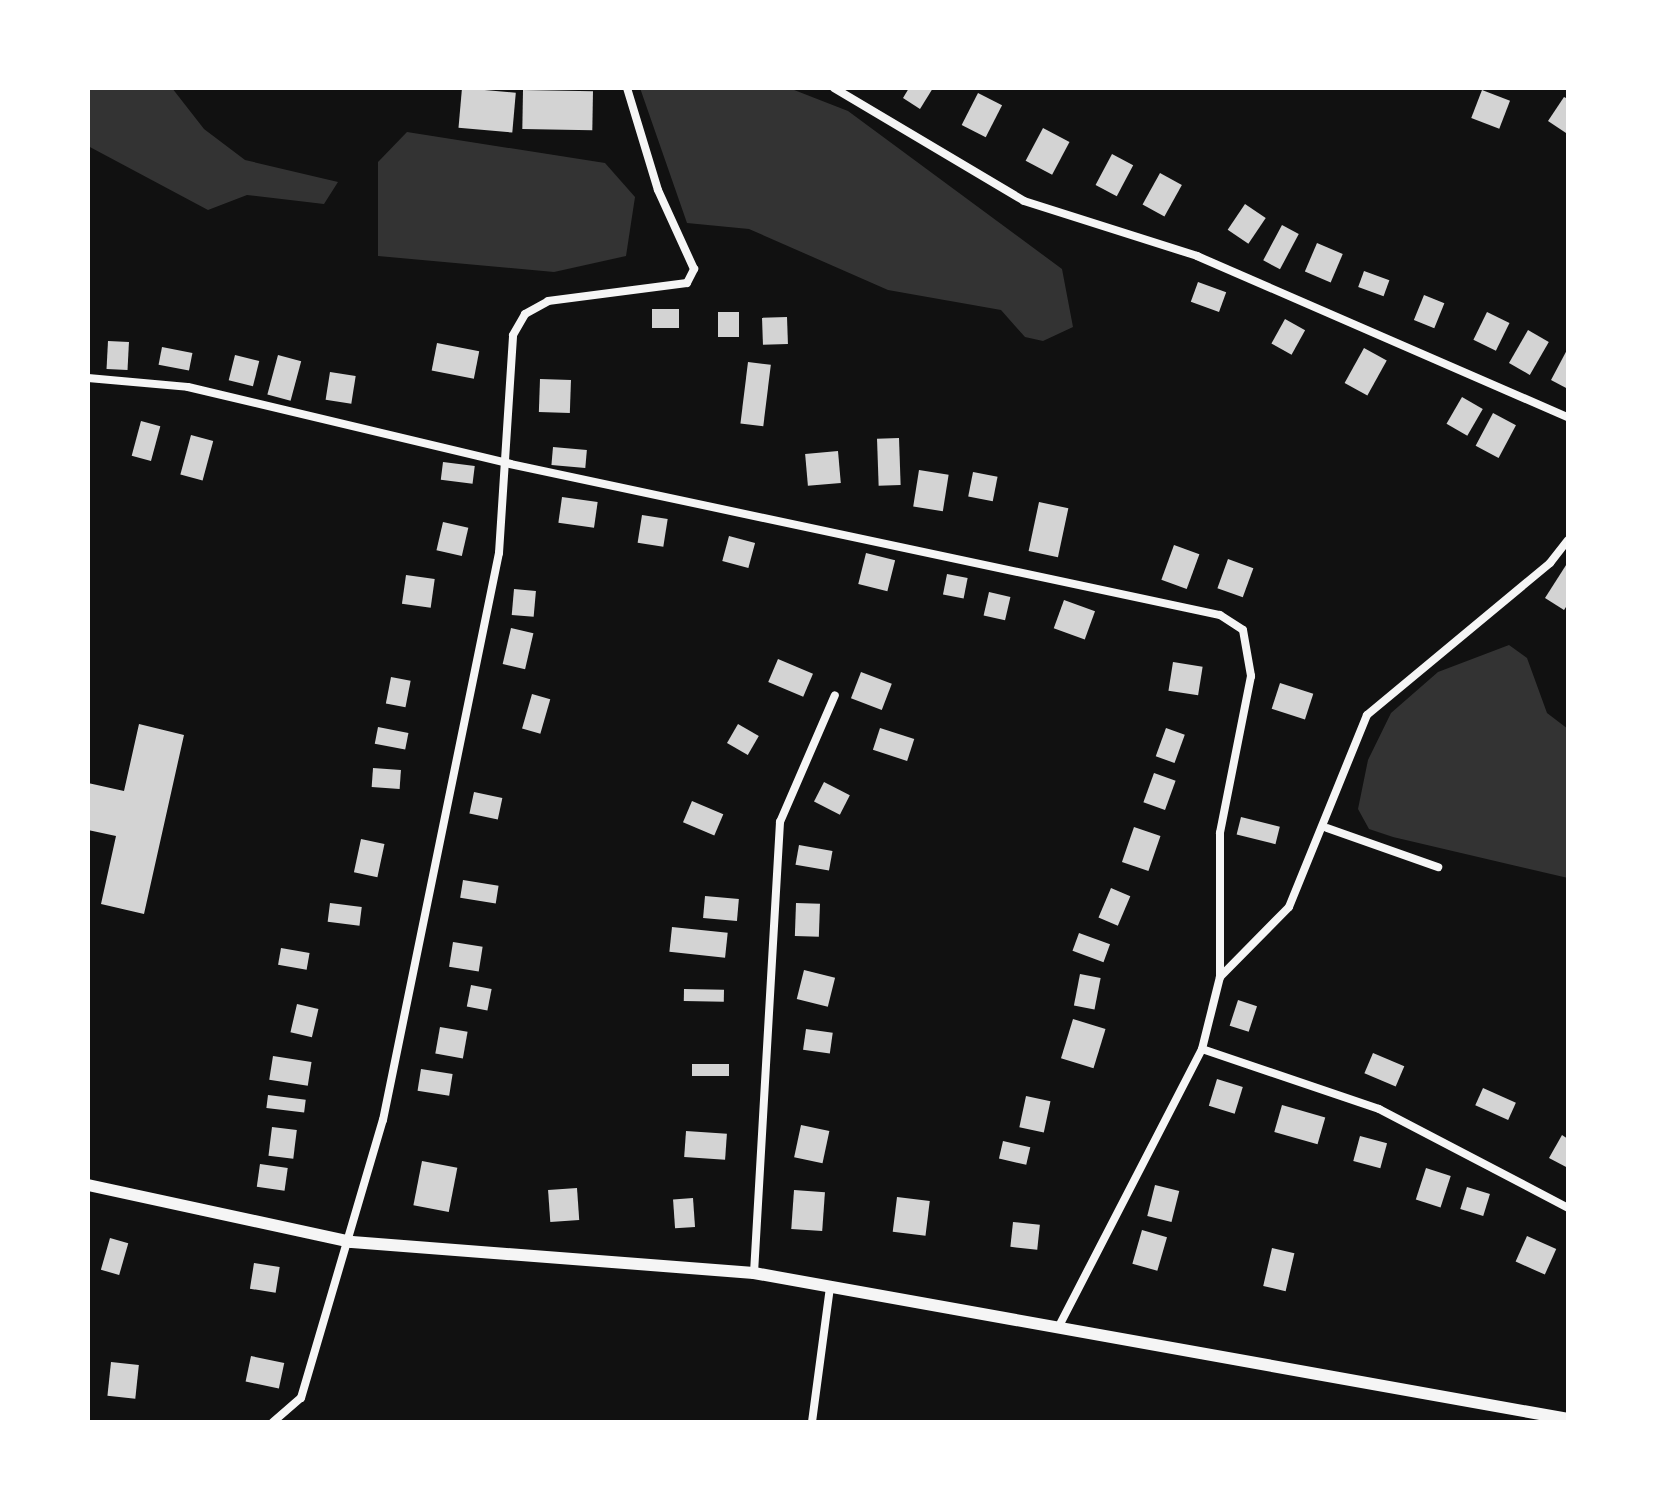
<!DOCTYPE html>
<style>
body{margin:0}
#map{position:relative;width:1656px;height:1510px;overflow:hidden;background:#111;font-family:Overpass,sans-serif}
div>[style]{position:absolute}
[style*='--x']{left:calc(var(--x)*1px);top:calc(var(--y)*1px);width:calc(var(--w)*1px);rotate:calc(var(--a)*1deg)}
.water>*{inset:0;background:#333}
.building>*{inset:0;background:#d3d3d3;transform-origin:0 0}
.minor>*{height:8px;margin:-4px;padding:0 4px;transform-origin:4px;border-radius:4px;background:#f5f5f5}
.tertiary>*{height:12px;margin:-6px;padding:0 6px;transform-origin:6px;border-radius:6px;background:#f5f5f5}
span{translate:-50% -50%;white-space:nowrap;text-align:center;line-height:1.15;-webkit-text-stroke:6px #fff;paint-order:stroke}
.frame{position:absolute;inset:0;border:90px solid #fff;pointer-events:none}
</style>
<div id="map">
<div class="water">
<div style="clip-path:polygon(88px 88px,172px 88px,204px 129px,245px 160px,338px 182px,324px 204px,247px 195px,208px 210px,88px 146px)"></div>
<div style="clip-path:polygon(640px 88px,789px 88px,848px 111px,1062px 269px,1073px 327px,1043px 341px,1025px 337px,1001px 310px,888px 290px,749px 229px,687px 223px)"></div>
<div style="clip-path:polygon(407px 132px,605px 163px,635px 197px,626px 256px,554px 272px,378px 256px,378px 162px)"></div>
<div style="clip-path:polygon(1509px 645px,1527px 658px,1547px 713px,1568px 729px,1568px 878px,1393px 837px,1369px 829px,1358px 809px,1368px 760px,1391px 713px,1438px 672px)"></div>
</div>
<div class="building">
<div style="left:462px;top:88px;width:54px;height:40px;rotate:5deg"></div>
<div style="clip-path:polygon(909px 88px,933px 88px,920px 109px,903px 98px)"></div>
<div style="left:523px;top:90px;width:70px;height:39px;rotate:1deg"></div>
<div style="left:1482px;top:90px;width:30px;height:30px;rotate:21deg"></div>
<div style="left:978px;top:93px;width:27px;height:36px;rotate:27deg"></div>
<div style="clip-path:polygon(1564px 97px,1568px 99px,1566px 133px,1548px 121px)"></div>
<div style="left:1043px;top:128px;width:30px;height:37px;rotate:28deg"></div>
<div style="left:1112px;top:154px;width:24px;height:35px;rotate:28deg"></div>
<div style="left:1160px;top:173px;width:25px;height:36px;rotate:29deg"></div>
<div style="left:1245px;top:204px;width:25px;height:31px;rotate:34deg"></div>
<div style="left:1282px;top:225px;width:19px;height:40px;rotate:28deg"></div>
<div style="left:1317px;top:243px;width:28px;height:31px;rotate:23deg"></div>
<div style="left:1364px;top:271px;width:27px;height:17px;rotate:20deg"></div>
<div style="left:1198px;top:282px;width:30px;height:21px;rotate:20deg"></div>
<div style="left:1424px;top:295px;width:22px;height:27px;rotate:22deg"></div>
<div style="left:652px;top:309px;width:27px;height:19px"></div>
<div style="left:718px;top:312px;width:21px;height:25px"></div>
<div style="left:1487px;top:312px;width:25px;height:31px;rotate:26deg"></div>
<div style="left:787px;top:317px;width:27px;height:25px;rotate:88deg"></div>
<div style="left:1285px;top:319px;width:23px;height:28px;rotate:29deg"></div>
<div style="left:1528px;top:330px;width:24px;height:38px;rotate:30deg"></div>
<div style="left:108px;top:341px;width:21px;height:28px;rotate:3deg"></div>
<div style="left:437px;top:343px;width:43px;height:28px;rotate:11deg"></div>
<div style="left:162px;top:347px;width:31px;height:18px;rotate:11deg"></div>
<div style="left:1364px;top:348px;width:26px;height:40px;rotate:29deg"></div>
<div style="clip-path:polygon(1568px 348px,1568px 389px,1551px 380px)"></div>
<div style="left:235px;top:355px;width:25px;height:26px;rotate:14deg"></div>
<div style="left:278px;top:355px;width:24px;height:41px;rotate:15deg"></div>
<div style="left:748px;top:362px;width:23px;height:62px;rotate:7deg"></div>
<div style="left:330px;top:372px;width:26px;height:28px;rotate:9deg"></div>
<div style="left:540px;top:379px;width:31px;height:33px;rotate:2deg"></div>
<div style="left:1462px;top:397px;width:24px;height:31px;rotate:30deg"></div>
<div style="left:1493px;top:413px;width:26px;height:37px;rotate:28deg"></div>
<div style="left:141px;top:421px;width:20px;height:36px;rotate:15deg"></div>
<div style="left:191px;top:435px;width:23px;height:41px;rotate:15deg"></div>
<div style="left:899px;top:438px;width:47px;height:22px;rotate:88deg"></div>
<div style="left:553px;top:447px;width:34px;height:18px;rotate:5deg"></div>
<div style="left:838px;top:451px;width:32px;height:33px;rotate:85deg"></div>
<div style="left:443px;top:462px;width:32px;height:18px;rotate:7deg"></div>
<div style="left:919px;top:470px;width:30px;height:37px;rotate:9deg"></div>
<div style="left:973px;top:472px;width:25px;height:25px;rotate:11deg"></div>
<div style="left:562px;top:497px;width:36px;height:26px;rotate:8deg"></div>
<div style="left:1039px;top:502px;width:30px;height:50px;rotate:12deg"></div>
<div style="left:642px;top:515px;width:26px;height:28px;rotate:9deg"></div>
<div style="left:443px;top:522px;width:26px;height:29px;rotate:13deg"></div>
<div style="left:729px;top:536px;width:27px;height:26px;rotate:15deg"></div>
<div style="left:1174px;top:545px;width:27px;height:37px;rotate:20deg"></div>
<div style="left:866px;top:553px;width:30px;height:32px;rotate:14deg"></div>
<div style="left:1228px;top:559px;width:27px;height:31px;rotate:20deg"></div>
<div style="clip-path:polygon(1568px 562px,1568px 604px,1564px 610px,1545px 598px)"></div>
<div style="left:947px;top:574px;width:21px;height:21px;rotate:11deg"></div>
<div style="left:406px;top:575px;width:29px;height:29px;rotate:8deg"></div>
<div style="left:514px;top:589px;width:22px;height:26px;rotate:5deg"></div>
<div style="left:989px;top:592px;width:22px;height:24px;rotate:13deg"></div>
<div style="left:1064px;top:600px;width:33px;height:30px;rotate:20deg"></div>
<div style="left:511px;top:628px;width:23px;height:37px;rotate:13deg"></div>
<div style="left:778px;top:659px;width:38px;height:25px;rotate:23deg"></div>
<div style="left:1173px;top:662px;width:30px;height:29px;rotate:9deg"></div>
<div style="left:861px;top:672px;width:33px;height:28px;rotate:21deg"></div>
<div style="left:391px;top:677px;width:20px;height:27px;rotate:11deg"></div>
<div style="left:1280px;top:683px;width:35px;height:27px;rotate:18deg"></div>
<div style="left:532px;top:694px;width:19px;height:36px;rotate:16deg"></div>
<div style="clip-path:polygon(139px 724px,184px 735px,144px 914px,101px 904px,116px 836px,88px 830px,88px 783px,124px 791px)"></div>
<div style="left:738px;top:724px;width:24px;height:22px;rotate:30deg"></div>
<div style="left:378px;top:727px;width:31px;height:17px;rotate:11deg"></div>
<div style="left:880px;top:728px;width:36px;height:23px;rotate:18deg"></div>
<div style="left:1166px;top:728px;width:20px;height:30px;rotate:20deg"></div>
<div style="left:373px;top:768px;width:28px;height:19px;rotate:4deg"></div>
<div style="left:1154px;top:773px;width:23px;height:31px;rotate:20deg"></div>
<div style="left:824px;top:782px;width:29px;height:22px;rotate:27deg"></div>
<div style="left:474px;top:792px;width:29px;height:22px;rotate:12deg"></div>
<div style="left:692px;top:801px;width:34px;height:23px;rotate:23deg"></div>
<div style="left:1241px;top:817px;width:40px;height:18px;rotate:14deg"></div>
<div style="left:1134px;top:827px;width:28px;height:37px;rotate:19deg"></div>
<div style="left:361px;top:839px;width:24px;height:34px;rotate:12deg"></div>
<div style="left:799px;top:845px;width:34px;height:20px;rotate:10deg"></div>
<div style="left:463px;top:880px;width:36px;height:18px;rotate:9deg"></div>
<div style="left:1111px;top:888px;width:21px;height:32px;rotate:23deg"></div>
<div style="left:705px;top:896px;width:34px;height:22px;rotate:5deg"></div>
<div style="left:330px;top:903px;width:32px;height:19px;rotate:7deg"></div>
<div style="left:796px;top:903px;width:24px;height:33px;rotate:2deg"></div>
<div style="left:672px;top:927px;width:56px;height:25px;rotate:6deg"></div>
<div style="left:1079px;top:933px;width:33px;height:19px;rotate:20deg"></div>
<div style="left:453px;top:942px;width:30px;height:25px;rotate:9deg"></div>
<div style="left:281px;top:948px;width:29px;height:17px;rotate:10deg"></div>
<div style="left:804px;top:970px;width:32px;height:30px;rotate:14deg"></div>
<div style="left:1080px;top:974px;width:21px;height:32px;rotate:11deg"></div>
<div style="left:471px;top:985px;width:21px;height:22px;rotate:11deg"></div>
<div style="left:684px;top:989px;width:40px;height:12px;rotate:1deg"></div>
<div style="left:1238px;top:1000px;width:20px;height:27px;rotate:18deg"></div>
<div style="left:297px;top:1004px;width:22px;height:29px;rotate:13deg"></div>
<div style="left:1073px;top:1019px;width:34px;height:41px;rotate:17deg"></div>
<div style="left:440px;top:1027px;width:28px;height:27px;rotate:10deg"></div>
<div style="left:806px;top:1029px;width:27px;height:21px;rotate:8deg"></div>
<div style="left:1373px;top:1053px;width:34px;height:22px;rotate:23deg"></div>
<div style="left:273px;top:1056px;width:39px;height:24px;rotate:9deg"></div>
<div style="left:729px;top:1064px;width:12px;height:37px;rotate:90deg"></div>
<div style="left:421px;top:1069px;width:32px;height:22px;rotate:9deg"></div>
<div style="left:1217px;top:1079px;width:27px;height:28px;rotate:17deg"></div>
<div style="left:1483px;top:1088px;width:36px;height:19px;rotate:24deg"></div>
<div style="left:268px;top:1095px;width:38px;height:13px;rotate:7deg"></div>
<div style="left:1026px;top:1096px;width:25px;height:32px;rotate:12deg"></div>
<div style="left:1282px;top:1105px;width:45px;height:28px;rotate:16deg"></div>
<div style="left:801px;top:1125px;width:29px;height:33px;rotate:12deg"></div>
<div style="left:272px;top:1127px;width:25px;height:29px;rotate:7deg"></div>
<div style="left:686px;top:1131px;width:41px;height:26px;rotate:4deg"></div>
<div style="clip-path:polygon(1562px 1135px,1568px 1139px,1568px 1168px,1549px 1158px)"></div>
<div style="left:1360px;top:1136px;width:28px;height:26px;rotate:15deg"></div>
<div style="left:1003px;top:1141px;width:28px;height:18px;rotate:13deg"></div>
<div style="left:422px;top:1161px;width:36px;height:45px;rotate:11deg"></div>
<div style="left:260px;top:1164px;width:28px;height:23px;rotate:8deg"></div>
<div style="left:1426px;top:1168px;width:26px;height:33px;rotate:18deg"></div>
<div style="left:1155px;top:1185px;width:25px;height:32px;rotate:14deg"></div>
<div style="left:1467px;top:1187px;width:24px;height:23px;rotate:17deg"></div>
<div style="left:577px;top:1188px;width:32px;height:29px;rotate:86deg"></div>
<div style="left:794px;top:1190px;width:31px;height:39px;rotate:4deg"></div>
<div style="left:897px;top:1197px;width:33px;height:35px;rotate:7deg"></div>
<div style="left:693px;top:1198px;width:29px;height:20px;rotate:86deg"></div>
<div style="left:1013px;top:1222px;width:27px;height:25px;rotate:6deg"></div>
<div style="left:1142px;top:1230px;width:26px;height:35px;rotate:16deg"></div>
<div style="left:1527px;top:1236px;width:32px;height:28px;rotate:24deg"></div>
<div style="left:110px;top:1238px;width:19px;height:33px;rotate:16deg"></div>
<div style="left:1272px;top:1248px;width:23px;height:39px;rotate:13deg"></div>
<div style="left:254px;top:1263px;width:26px;height:26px;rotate:9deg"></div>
<div style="left:251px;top:1356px;width:34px;height:26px;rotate:12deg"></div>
<div style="left:111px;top:1362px;width:28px;height:34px;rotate:6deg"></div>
</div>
<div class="minor">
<div style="--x:834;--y:88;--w:221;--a:30.7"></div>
<div style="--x:1024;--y:201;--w:182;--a:17.6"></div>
<div style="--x:1197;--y:256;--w:404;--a:23.5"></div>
<div style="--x:88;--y:378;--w:100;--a:5.1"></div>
<div style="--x:188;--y:387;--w:331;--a:13.4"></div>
<div style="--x:510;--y:464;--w:726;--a:12.01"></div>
<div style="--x:1220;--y:615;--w:27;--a:33"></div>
<div style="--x:1243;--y:630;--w:47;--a:80.1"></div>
<div style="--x:1251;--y:676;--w:160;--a:101.2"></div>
<div style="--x:1220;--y:833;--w:144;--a:90"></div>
<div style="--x:1327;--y:828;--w:118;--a:19.4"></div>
<div style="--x:1202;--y:1049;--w:187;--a:18.7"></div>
<div style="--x:1379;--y:1109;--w:213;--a:27.6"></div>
<div style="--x:754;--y:1273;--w:452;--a:-86.7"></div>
<div style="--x:780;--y:822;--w:138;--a:-66.6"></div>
<div style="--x:1058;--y:1328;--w:314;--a:-62.7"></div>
<div style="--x:1202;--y:1049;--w:74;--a:-76"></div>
<div style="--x:1220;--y:977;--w:98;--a:-45.4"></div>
<div style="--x:1289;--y:907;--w:207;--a:-67.9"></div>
<div style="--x:1367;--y:715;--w:238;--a:-39.7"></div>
<div style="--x:1550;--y:563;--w:29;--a:-52"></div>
<div style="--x:273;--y:1422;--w:37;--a:-41"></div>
<div style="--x:301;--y:1398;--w:290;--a:-73.6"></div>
<div style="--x:383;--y:1120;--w:579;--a:-78.44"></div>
<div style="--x:499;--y:553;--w:218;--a:-86.3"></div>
<div style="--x:513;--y:335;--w:24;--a:-60"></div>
<div style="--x:525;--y:314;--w:26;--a:-29"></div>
<div style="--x:548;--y:301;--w:140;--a:-7.4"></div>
<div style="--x:687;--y:283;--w:16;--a:-63"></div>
<div style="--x:694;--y:269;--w:87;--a:-114.5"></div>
<div style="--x:658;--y:190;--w:107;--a:-106.9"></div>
<div style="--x:812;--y:1422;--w:136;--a:-82.4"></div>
</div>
<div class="tertiary">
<div style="--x:88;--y:1185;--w:270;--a:12.2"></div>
<div style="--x:352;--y:1242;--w:403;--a:4.4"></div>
<div style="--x:754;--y:1273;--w:827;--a:10.17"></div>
</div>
<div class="frame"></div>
</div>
